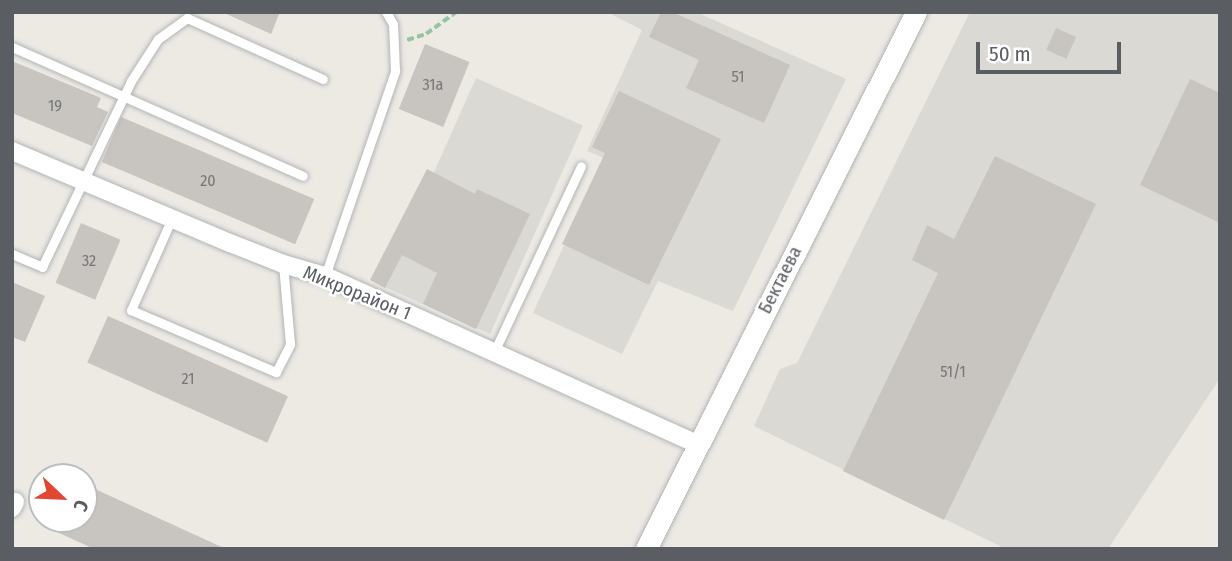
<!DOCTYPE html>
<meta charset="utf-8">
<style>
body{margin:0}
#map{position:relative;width:1232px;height:561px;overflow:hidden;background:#eceae2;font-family:"Fira Sans Condensed",sans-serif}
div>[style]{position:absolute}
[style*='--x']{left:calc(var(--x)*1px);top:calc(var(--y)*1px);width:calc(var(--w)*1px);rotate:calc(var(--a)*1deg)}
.industrial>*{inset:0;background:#dbd9d4;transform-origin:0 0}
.building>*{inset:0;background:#c8c4bf;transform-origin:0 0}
.path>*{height:3.5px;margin-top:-1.75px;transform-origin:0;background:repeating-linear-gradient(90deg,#98c4a6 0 7px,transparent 0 10.5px)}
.roads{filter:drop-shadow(0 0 2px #b2b4b9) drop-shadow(0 0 2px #b2b4b9)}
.service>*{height:9px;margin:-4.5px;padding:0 4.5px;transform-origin:4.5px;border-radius:4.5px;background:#fff}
.minor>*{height:18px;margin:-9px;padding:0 9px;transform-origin:9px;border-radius:9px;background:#fff}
.tertiary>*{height:21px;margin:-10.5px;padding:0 10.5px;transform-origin:10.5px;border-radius:10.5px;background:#fff}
span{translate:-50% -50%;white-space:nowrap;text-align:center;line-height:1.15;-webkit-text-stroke:5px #fff;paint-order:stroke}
.number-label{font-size:16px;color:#767779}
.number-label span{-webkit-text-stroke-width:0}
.street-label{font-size:19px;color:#5a5d62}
.frame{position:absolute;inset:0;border:14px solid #5a5d62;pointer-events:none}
.north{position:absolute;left:28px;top:463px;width:70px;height:70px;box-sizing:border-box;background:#fff;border:2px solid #bdbec0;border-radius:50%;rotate:113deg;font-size:19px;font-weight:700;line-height:28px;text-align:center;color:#5a5d62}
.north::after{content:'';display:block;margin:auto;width:24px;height:32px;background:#e24532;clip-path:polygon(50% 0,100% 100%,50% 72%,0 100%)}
.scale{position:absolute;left:976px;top:42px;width:145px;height:32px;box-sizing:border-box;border:4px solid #5a5d62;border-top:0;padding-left:9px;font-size:21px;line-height:24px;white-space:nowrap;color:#5a5d62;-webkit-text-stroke:5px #fff;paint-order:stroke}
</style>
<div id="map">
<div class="industrial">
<div style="clip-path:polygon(607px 12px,696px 12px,846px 79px,733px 311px,658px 281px,622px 354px,533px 313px,604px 158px,587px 151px,642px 30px)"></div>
<div style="clip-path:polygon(970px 12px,1220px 12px,1220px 378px,1108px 549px,1006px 549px,754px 426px,780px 369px,797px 363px)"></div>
<div style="left:476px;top:78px;width:117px;height:228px;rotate:24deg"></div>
</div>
<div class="building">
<div style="clip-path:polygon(222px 12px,280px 12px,271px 34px)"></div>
<div style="clip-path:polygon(661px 12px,672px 12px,790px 65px,764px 123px,686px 88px,699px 60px,649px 37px)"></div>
<div style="left:1056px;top:28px;width:22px;height:24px;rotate:24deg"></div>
<div style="left:425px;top:44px;width:48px;height:70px;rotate:22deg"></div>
<div style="clip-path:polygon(12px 61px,101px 98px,97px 107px,108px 112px,92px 146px,12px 113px)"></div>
<div style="clip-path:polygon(1190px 79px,1220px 93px,1220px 223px,1140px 185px)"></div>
<div style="clip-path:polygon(619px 91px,721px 139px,649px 285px,562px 244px,605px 153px,592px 147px)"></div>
<div style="left:121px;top:117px;width:210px;height:49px;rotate:23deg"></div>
<div style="clip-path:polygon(995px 156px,1096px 204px,944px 520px,843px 471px,938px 273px,912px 260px,927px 225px,954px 239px)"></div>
<div style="clip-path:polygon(427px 169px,475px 194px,477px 189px,530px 214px,476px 329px,423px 304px,437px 273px,402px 255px,385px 288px,370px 280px)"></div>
<div style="left:81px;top:223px;width:43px;height:65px;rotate:23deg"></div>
<div style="clip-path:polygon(12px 282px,45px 296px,25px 342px,12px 337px)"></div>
<div style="left:108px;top:316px;width:197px;height:51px;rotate:24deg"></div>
<div style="clip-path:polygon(84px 484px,226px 549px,94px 549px,57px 532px,62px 519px,84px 519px)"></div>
</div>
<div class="path">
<div style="--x:407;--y:40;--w:20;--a:-18"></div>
<div style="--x:426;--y:34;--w:37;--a:-36"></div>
</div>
<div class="roads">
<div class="service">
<div style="--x:12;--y:47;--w:318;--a:23.9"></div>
<div style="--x:172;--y:218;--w:101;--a:114"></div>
<div style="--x:131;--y:310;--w:158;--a:23.2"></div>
<div style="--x:276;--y:372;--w:31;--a:-63"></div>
<div style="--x:290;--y:344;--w:80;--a:-95"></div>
<div style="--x:12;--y:254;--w:33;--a:23"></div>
<div style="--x:42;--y:267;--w:206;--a:-64.4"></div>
<div style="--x:131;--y:81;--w:50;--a:-57.3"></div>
<div style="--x:158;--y:39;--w:36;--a:-36"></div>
<div style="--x:187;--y:18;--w:149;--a:24.2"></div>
<div style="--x:325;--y:276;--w:217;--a:-71.1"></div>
<div style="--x:395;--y:71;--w:47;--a:-92.4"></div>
<div style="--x:393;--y:24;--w:14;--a:-120"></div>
<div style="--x:494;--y:352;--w:205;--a:-64.9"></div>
</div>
<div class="minor">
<div style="--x:12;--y:151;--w:237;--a:22.9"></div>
<div style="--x:230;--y:243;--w:57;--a:21.6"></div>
<div style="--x:283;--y:264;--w:44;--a:15.9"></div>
<div style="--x:325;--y:276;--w:408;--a:24.3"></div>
<div style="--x:12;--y:508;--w:7;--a:-63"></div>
</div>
<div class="tertiary">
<div style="--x:646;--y:549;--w:601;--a:-63.31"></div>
</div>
</div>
<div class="number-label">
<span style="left:738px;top:77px">51</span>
<span style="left:433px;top:85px">31а</span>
<span style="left:55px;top:106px">19</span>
<span style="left:208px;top:181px">20</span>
<span style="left:89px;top:261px">32</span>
<span style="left:953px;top:372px">51/1</span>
<span style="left:188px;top:379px">21</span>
</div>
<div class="street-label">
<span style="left:780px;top:280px;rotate:-63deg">Бектаева</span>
<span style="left:357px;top:293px;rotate:22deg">Микрорайон 1</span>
</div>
<div class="frame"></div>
<div class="north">С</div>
<div class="scale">50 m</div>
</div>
